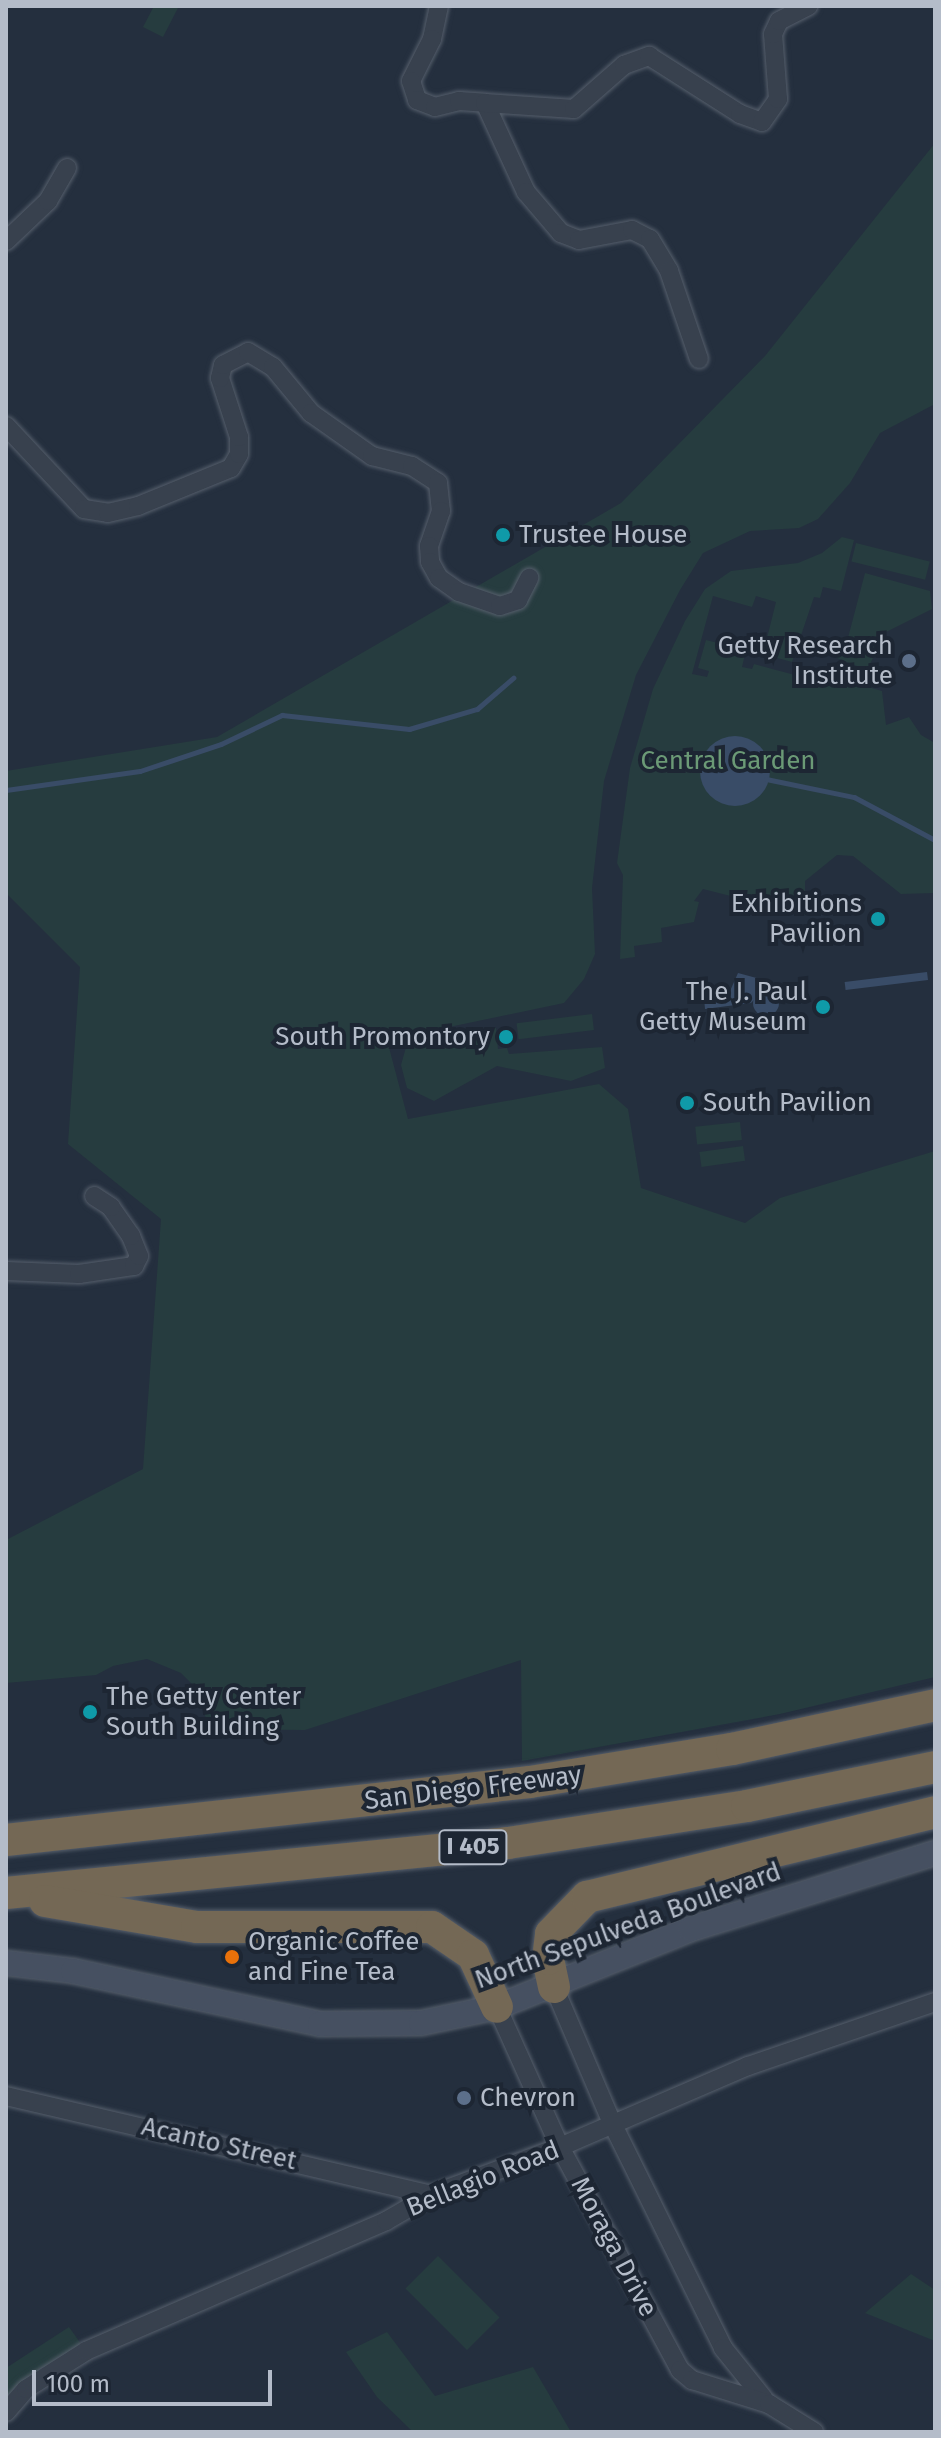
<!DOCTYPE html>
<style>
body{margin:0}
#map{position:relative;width:941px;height:2438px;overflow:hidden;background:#242f3e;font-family:"Fira Sans",sans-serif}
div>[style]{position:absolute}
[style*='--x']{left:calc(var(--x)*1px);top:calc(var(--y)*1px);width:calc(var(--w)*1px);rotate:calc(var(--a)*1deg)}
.green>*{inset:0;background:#263c3f;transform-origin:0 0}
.water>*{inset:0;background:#394c67;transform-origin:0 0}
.round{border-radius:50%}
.stream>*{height:5px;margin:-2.5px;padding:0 2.5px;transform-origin:2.5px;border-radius:2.5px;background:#394c67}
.roads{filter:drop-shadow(0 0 2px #565f6c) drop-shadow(0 0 2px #565f6c)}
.street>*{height:18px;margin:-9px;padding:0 9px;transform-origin:9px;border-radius:9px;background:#38414e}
.secondary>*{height:24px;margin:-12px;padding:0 12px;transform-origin:12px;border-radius:12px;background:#465061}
.highway>*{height:32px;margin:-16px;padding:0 16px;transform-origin:16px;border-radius:16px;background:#746855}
.dots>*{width:22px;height:22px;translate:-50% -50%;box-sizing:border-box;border:4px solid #1d2633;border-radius:50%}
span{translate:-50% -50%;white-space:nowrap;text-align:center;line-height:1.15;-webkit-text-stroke:8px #1d2633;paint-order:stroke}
.shield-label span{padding:2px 6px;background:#1d2633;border:2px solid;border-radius:6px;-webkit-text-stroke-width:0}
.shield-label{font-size:24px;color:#b4bcc9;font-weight:700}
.poi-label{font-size:26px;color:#b4bcc9}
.left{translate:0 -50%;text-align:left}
.right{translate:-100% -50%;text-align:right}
.park-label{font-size:26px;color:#6b9a76}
.street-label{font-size:26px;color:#b4bcc9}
.frame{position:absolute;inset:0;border:8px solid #b4bcc9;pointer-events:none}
.scale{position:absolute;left:32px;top:2370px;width:240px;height:36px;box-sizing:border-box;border:4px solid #b4bcc9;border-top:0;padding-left:10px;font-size:24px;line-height:28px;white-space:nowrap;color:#b4bcc9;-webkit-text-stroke:6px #1d2633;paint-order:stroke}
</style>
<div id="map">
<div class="green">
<div style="clip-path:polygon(154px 6px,179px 6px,163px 37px,143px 27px)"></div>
<div style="clip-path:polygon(935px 143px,935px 404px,880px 433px,850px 483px,818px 519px,799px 528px,750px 531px,703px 553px,680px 590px,636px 675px,604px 781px,592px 888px,595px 954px,584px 979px,564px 1003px,387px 1040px,408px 1119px,599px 1084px,628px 1109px,641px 1188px,745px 1223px,780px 1198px,935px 1151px,935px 1677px,780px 1714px,522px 1761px,521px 1660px,305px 1730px,210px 1729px,194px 1686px,181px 1673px,147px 1659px,113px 1666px,96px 1675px,6px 1683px,6px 1540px,143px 1469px,161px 1219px,68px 1144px,80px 967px,6px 893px,6px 771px,217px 737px,621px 503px,765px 356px)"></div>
<div style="clip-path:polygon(842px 537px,854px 540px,841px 591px,823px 587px,820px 598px,814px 597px,792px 662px,763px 654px,776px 602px,756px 596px,752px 607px,713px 596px,692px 674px,707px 677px,709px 671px,698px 668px,706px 640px,746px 650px,742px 667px,752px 669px,754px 664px,810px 679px,816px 672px,882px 691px,886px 725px,909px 717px,921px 735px,935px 743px,935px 893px,901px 894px,853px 856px,837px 855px,805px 881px,805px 915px,703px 889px,694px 901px,699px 902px,694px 922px,661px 928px,662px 942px,634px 946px,635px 957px,620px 959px,623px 875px,617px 863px,630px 768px,653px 689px,685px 621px,705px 589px,731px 571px,798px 563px,822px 553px)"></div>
<div style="left:856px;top:543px;width:76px;height:19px;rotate:14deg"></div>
<div style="clip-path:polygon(865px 573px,930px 591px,932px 609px,886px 632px,867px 670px,832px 656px,834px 651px,844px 653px)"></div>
<div style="left:592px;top:1014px;width:16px;height:76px;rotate:83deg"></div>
<div style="clip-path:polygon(496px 1028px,498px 1049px,507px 1048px,509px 1054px,602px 1047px,605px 1068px,571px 1081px,497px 1066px,434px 1101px,407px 1088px,401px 1065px,408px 1040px)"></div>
<div style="left:740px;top:1122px;width:18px;height:45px;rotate:84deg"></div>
<div style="left:743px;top:1146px;width:15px;height:44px;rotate:82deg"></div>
<div style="left:438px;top:2256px;width:87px;height:46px;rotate:45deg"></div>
<div style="clip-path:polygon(911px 2274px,935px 2290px,935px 2341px,865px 2313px)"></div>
<div style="clip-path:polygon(69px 2327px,86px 2351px,6px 2412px,6px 2368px)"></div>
<div style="clip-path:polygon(387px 2332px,435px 2396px,533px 2367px,571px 2432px,413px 2432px,377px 2397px,346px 2352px)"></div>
</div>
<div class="water">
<div class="round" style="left:700px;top:736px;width:70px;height:70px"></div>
<div style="left:927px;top:972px;width:8px;height:83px;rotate:83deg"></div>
<div style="clip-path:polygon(738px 973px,793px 988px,790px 997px,765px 988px,751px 1003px,705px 1009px,704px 998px,730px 991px)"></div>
<div class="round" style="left:753px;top:990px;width:26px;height:26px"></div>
</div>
<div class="stream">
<div style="--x:766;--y:779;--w:90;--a:11.6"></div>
<div style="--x:854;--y:797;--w:92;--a:28"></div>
<div style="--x:6;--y:790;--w:135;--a:-8.1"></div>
<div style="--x:140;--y:771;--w:85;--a:-18.4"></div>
<div style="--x:221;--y:744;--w:68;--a:-25.4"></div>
<div style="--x:282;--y:715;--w:128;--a:6.3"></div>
<div style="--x:409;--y:729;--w:71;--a:-16.4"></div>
<div style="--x:477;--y:709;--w:48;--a:-40.7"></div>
</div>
<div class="roads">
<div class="street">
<div style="--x:439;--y:6;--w:34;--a:102"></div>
<div style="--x:432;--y:39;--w:47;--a:116.6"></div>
<div style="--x:411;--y:81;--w:20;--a:72"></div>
<div style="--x:417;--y:100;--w:19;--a:21"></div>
<div style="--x:435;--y:107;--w:25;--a:-14"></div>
<div style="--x:459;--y:101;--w:26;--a:4"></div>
<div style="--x:485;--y:103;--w:98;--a:65.3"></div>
<div style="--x:526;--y:192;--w:54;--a:49.5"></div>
<div style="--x:561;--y:233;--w:19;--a:21"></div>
<div style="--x:579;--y:240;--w:54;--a:-10.7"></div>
<div style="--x:632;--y:230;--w:20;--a:27"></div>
<div style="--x:650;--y:239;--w:37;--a:59"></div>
<div style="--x:669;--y:271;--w:93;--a:71.2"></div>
<div style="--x:485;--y:103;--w:89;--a:3.9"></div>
<div style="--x:574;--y:109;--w:67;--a:-41.3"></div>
<div style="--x:624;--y:65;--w:27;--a:-20"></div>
<div style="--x:649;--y:56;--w:108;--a:32.5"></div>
<div style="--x:740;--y:114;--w:23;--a:20"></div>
<div style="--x:762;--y:122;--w:28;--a:-55"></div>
<div style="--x:778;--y:99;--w:65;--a:-94.4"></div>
<div style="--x:773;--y:34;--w:14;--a:-65"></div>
<div style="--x:779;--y:21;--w:33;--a:-27"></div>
<div style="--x:6;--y:241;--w:58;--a:-43.6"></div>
<div style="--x:48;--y:201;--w:38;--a:-60"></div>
<div style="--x:6;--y:426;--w:114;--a:46.8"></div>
<div style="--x:84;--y:509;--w:24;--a:9"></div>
<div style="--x:108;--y:513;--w:31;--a:-13"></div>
<div style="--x:138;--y:506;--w:100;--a:-22.2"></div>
<div style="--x:231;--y:468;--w:16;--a:-60"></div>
<div style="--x:239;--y:454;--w:17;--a:-90"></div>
<div style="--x:239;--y:437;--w:62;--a:-107.9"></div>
<div style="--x:220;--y:378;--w:13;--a:-77"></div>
<div style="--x:223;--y:365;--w:28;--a:-27"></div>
<div style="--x:248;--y:352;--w:29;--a:31"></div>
<div style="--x:273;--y:367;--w:60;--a:50.4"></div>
<div style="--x:311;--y:413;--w:75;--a:35.2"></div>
<div style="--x:372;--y:456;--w:41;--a:14"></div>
<div style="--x:412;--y:466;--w:31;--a:33"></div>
<div style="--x:438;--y:483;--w:28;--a:84"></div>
<div style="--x:441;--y:511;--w:37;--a:109"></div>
<div style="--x:429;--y:546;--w:16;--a:86"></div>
<div style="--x:430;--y:562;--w:18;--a:61"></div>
<div style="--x:439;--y:578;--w:24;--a:35"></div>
<div style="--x:459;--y:592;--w:43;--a:18.9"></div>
<div style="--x:500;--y:606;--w:19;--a:-18"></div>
<div style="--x:518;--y:600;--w:25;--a:-63"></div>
<div style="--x:6;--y:1271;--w:73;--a:2.4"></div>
<div style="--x:79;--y:1274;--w:56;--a:-8.3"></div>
<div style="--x:134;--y:1266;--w:11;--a:-63"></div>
<div style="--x:139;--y:1256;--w:22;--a:-112"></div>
<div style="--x:131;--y:1236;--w:35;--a:-125"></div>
<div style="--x:111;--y:1207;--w:20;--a:-147"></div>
<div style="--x:554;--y:1987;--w:150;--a:66.9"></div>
<div style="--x:613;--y:2125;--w:249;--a:63.7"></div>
<div style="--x:723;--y:2348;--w:65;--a:51.2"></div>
<div style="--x:497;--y:2007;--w:154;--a:65.8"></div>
<div style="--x:560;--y:2147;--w:253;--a:61.7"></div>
<div style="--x:680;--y:2370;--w:16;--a:40"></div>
<div style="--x:692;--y:2380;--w:81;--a:17.3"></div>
<div style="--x:769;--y:2404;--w:53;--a:31.9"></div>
<div style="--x:6;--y:2096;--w:436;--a:13.1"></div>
<div style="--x:6;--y:2412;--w:30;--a:-49"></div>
<div style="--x:26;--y:2389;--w:71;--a:-32.3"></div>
<div style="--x:86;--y:2351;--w:327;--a:-23.4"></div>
<div style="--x:386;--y:2221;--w:52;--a:-30"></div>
<div style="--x:431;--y:2195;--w:138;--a:-20.4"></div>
<div style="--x:560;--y:2147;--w:205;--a:-23.3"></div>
<div style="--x:748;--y:2066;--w:198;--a:-18.9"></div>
</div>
<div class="secondary">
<div style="--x:6;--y:1963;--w:67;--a:6.8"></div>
<div style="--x:73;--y:1971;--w:253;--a:12.1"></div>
<div style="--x:320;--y:2024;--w:101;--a:-0.6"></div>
<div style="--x:421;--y:2023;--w:78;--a:-11.9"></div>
<div style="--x:497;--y:2007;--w:209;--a:-21.9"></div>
<div style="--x:691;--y:1929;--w:256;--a:-17.3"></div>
</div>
<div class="highway">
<div style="--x:6;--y:1840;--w:527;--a:-6.32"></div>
<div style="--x:530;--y:1782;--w:205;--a:-9.3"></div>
<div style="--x:732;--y:1749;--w:208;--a:-12.2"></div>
<div style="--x:6;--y:1893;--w:504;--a:-5.69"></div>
<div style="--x:508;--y:1843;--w:242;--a:-8.8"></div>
<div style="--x:747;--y:1806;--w:192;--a:-11.7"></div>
<div style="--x:45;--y:1901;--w:154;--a:9.7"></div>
<div style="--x:197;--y:1927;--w:235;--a:0"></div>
<div style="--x:432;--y:1927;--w:50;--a:34.3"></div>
<div style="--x:473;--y:1955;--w:57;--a:65.2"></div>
<div style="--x:554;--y:1987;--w:29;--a:-102"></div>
<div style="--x:548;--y:1959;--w:25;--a:-83"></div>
<div style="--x:551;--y:1934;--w:52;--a:-45.8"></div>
<div style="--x:587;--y:1897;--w:358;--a:-13.7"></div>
</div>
</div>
<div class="dots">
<div style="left:503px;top:535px;background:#0f9aa8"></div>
<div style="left:909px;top:661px;background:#5c6f8a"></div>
<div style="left:878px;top:919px;background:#0f9aa8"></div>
<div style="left:823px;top:1007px;background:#0f9aa8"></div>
<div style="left:506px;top:1037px;background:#0f9aa8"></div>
<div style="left:687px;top:1103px;background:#0f9aa8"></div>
<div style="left:90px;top:1712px;background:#0f9aa8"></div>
<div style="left:232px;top:1957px;background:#e8710a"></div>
<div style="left:464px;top:2098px;background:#5c6f8a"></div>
</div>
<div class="shield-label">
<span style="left:473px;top:1847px">I 405</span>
</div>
<div class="poi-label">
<span class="left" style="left:519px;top:535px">Trustee House</span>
<span class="right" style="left:893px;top:661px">Getty Research<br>Institute</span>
<span class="right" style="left:862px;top:919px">Exhibitions<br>Pavilion</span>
<span class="right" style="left:807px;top:1007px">The J. Paul<br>Getty Museum</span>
<span class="right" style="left:490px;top:1037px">South Promontory</span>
<span class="left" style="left:703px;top:1103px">South Pavilion</span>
<span class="left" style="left:106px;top:1712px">The Getty Center<br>South Building</span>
<span class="left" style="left:248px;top:1957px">Organic Coffee<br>and Fine Tea</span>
<span class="left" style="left:480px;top:2098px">Chevron</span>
</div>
<div class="park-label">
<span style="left:728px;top:761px">Central Garden</span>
</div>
<div class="street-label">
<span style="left:473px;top:1788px;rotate:-7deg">San Diego Freeway</span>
<span style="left:628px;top:1926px;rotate:-20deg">North Sepulveda Boulevard</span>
<span style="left:219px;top:2144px;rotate:13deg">Acanto Street</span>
<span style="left:483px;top:2179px;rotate:-22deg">Bellagio Road</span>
<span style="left:614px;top:2247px;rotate:62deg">Moraga Drive</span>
</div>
<div class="frame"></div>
<div class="scale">100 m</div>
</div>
